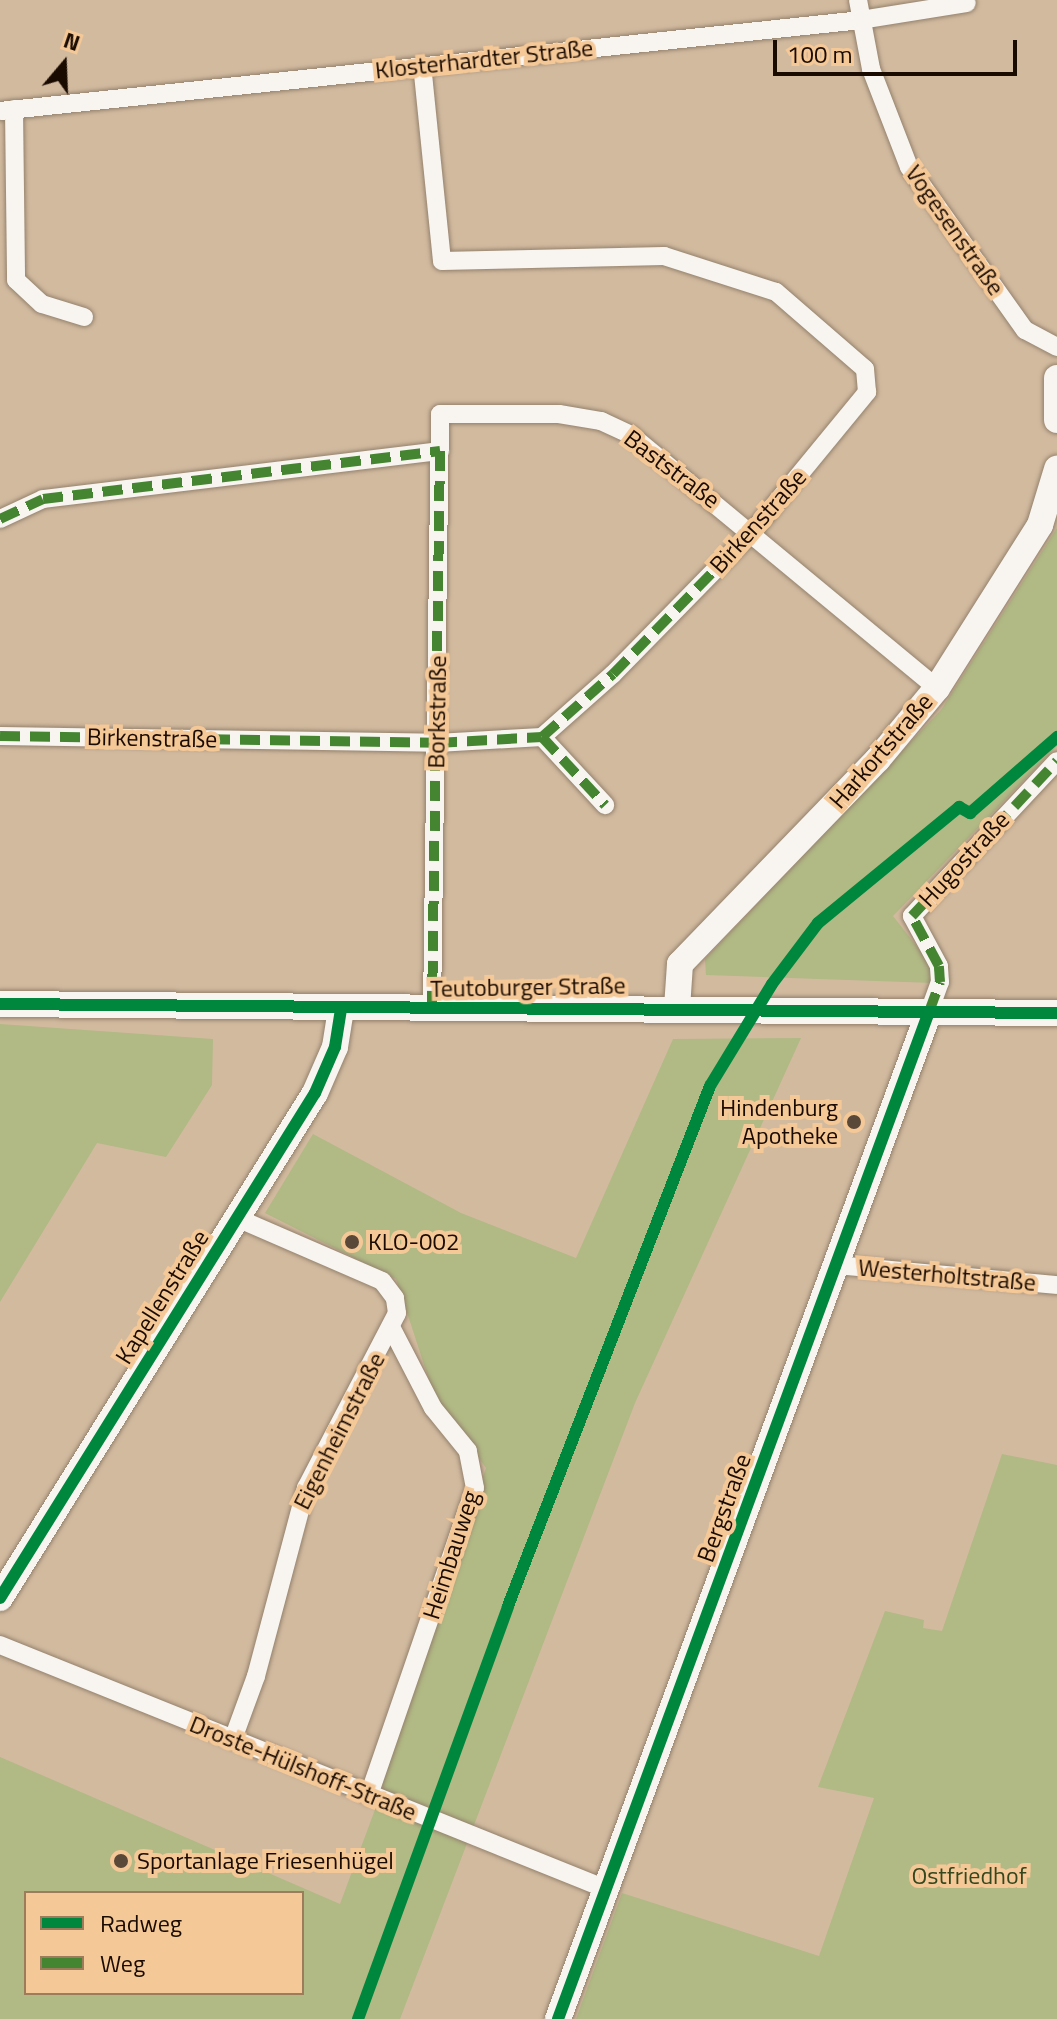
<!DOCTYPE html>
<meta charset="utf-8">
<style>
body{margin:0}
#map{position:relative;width:1057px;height:2019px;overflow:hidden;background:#d2ba9f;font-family:"Titillium Web",sans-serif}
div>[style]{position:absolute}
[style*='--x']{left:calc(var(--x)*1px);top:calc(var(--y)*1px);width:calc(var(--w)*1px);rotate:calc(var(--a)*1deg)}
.green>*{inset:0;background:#b1b985}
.roads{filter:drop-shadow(0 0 2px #94826d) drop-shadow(0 0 2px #94826d)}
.street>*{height:18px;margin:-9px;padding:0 9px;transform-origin:9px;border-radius:9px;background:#f8f5f1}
.secondary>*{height:26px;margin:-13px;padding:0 13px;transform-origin:13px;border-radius:13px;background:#f8f5f1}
.quiet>*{height:10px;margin-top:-5px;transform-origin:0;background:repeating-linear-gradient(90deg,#458532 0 20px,transparent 0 30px)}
.cycleway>*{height:12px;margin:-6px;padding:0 6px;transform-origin:6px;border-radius:6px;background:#00873e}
.dots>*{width:22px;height:22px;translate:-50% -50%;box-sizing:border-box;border:4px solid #f5c897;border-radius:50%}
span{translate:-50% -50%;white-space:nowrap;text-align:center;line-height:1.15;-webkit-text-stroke:8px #f5c897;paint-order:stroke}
.street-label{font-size:24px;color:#1a0b00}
.poi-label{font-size:24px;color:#1a0b00}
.right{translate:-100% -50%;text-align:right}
.left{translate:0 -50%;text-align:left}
.park-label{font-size:24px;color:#34471e}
.legend{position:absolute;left:24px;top:1891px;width:280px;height:104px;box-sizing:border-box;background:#f5c897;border:2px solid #9d7c5b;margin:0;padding:10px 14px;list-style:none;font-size:24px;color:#1a0b00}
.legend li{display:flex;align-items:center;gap:16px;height:40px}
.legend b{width:40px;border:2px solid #9d7c5b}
.north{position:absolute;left:24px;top:24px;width:80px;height:80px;-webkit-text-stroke:6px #f5c897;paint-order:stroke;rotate:19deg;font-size:22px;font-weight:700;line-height:32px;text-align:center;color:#1a0b00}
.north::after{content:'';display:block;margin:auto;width:28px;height:36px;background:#1a0b00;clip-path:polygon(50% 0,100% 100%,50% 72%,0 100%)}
.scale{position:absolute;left:773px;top:40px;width:244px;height:36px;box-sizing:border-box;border:4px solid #1a0b00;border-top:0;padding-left:10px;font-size:24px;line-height:28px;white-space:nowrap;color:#1a0b00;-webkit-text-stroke:6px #f5c897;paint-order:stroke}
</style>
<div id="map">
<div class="green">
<div style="clip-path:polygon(1057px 528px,1057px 746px,893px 916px,929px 962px,934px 983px,706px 975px,705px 959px,941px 710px)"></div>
<div style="clip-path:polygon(0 1024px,213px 1039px,212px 1085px,166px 1157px,97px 1143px,0 1302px)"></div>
<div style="clip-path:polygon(evenodd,801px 1038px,635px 1403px,400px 2019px,0 2019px,0 1757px,340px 1904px,383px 1788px,381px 1778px,486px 1468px,434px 1395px,396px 1279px,265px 1213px,313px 1134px,461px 1213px,576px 1258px,673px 1039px,801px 1038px,26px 1893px,302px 1893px,302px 1993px,26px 1993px,26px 1893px)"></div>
<div style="clip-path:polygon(1002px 1454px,1057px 1465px,1057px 2019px,576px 2019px,622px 1893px,819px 1956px,874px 1798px,818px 1787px,885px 1611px,924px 1620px,923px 1628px,942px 1631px)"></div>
</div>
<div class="roads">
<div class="street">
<div style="--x:858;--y:0;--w:70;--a:79.3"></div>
<div style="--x:871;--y:69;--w:105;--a:68.8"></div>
<div style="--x:909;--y:167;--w:200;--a:54.6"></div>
<div style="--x:1025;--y:330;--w:36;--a:28"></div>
<div style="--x:14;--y:109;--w:171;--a:89.3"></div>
<div style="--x:16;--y:280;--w:35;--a:43"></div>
<div style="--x:42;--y:304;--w:44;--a:17.2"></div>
<div style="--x:0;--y:111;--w:866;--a:-6.03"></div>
<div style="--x:861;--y:20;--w:107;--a:-9.1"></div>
<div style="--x:0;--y:519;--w:47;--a:-24.9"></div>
<div style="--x:43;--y:499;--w:400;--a:-6.9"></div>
<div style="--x:0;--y:736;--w:437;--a:0.9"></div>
<div style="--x:437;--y:743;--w:105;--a:-3.3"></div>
<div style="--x:542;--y:737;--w:95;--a:-41.6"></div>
<div style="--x:613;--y:674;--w:200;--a:-45.6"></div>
<div style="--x:753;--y:531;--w:180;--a:-50.6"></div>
<div style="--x:867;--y:392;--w:23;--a:-95"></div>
<div style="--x:865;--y:369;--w:118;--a:-139.1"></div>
<div style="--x:776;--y:292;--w:118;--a:-162.2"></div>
<div style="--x:664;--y:256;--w:222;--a:178.7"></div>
<div style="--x:442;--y:261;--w:197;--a:-95.8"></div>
<div style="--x:542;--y:737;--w:93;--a:47.2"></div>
<div style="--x:432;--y:1010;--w:596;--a:-89.23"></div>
<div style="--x:440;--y:414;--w:119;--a:0"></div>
<div style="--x:559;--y:414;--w:43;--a:9.5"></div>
<div style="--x:601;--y:421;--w:33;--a:25"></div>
<div style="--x:631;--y:435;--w:397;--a:39.6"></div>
<div style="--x:929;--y:1012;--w:32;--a:-70"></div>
<div style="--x:940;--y:982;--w:16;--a:-94"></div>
<div style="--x:939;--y:966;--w:57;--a:-118.4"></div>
<div style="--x:912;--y:916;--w:212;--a:-46.9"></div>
<div style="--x:837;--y:1265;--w:221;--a:5.2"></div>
<div style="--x:0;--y:1645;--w:653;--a:21.93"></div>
<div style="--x:233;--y:1739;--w:67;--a:-69.9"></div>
<div style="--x:256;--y:1676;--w:195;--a:-75.1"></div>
<div style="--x:306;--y:1488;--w:197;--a:-62.5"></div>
<div style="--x:397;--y:1313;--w:15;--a:-98"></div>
<div style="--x:395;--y:1298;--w:21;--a:-127"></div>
<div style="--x:382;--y:1281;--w:158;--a:-156.5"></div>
<div style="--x:369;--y:1795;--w:325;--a:-71"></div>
<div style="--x:475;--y:1488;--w:38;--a:-101"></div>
<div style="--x:468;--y:1451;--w:55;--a:-129.1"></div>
<div style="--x:433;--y:1408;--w:89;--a:-117.4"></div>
</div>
<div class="secondary">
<div style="--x:1057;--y:378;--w:42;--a:90"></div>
<div style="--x:0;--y:1004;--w:1057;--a:0.49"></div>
<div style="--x:677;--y:1008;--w:44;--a:-86.1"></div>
<div style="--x:680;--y:964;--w:285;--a:-46"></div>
<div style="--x:878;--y:759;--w:92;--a:-50.3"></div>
<div style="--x:937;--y:688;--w:193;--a:-57.7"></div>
<div style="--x:1040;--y:525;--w:59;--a:-73.1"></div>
<div style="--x:0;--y:1598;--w:595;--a:-58.05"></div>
<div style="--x:315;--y:1093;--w:50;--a:-66.5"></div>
<div style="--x:335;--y:1047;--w:36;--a:-81"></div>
<div style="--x:558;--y:2019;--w:1073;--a:-69.78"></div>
</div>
</div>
<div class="quiet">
<div style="--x:0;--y:519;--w:47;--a:-24.9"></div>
<div style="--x:43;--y:499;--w:400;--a:-6.9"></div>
<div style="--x:440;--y:451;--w:559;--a:90.82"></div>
<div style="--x:0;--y:736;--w:437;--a:0.9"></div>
<div style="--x:437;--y:743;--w:105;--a:-3.3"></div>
<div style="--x:542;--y:737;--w:95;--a:-41.6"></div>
<div style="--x:613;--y:674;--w:200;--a:-45.6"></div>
<div style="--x:542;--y:737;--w:93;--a:47.2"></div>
<div style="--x:929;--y:1012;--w:32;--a:-70"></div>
<div style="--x:940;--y:982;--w:16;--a:-94"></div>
<div style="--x:939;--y:966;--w:57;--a:-118.4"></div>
<div style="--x:912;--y:916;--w:212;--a:-46.9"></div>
</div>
<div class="cycleway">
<div style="--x:0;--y:1004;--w:1057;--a:0.49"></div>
<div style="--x:0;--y:1598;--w:595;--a:-58.05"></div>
<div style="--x:315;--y:1093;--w:50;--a:-66.5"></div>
<div style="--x:335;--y:1047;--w:36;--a:-81"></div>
<div style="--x:358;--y:2019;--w:439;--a:-70"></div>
<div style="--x:508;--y:1606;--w:558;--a:-68.77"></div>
<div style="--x:710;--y:1086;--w:119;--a:-58.7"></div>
<div style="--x:772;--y:984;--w:76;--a:-53"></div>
<div style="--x:818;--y:923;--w:183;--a:-39.4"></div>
<div style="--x:959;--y:807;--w:13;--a:29"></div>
<div style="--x:970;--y:813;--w:116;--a:-41.1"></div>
<div style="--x:558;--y:2019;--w:1073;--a:-69.78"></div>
</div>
<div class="dots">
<div style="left:854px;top:1122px;background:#5a4838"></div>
<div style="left:352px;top:1242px;background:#5a4838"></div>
<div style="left:121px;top:1861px;background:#5a4838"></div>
</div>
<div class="street-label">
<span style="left:484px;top:59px;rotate:-6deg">Klosterhardter Straße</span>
<span style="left:955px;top:230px;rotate:55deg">Vogesenstraße</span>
<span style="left:672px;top:469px;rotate:37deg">Baststraße</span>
<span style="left:758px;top:521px;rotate:-48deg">Birkenstraße</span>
<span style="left:437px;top:712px;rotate:-89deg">Borkstraße</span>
<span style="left:152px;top:738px;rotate:1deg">Birkenstraße</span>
<span style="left:881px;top:751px;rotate:-49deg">Harkortstraße</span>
<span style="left:964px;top:859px;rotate:-47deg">Hugostraße</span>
<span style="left:528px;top:987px;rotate:-1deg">Teutoburger Straße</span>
<span style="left:947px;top:1275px;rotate:5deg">Westerholtstraße</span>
<span style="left:162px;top:1297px;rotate:-58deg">Kapellenstraße</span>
<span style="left:339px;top:1431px;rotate:-63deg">Eigenheimstraße</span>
<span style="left:724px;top:1508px;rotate:-70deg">Bergstraße</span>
<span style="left:451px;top:1555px;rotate:-72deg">Heimbauweg</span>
<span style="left:303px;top:1768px;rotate:22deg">Droste-Hülshoff-Straße</span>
</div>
<div class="poi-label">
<span class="right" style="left:838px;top:1122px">Hindenburg<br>Apotheke</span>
<span class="left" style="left:368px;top:1242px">KLO-002</span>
<span class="left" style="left:137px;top:1861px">Sportanlage Friesenhügel</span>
</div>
<div class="park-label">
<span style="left:969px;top:1876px">Ostfriedhof</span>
</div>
<ul class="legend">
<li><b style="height:10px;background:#00873e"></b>Radweg</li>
<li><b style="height:10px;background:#458532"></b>Weg</li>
</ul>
<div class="north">N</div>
<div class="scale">100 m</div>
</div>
